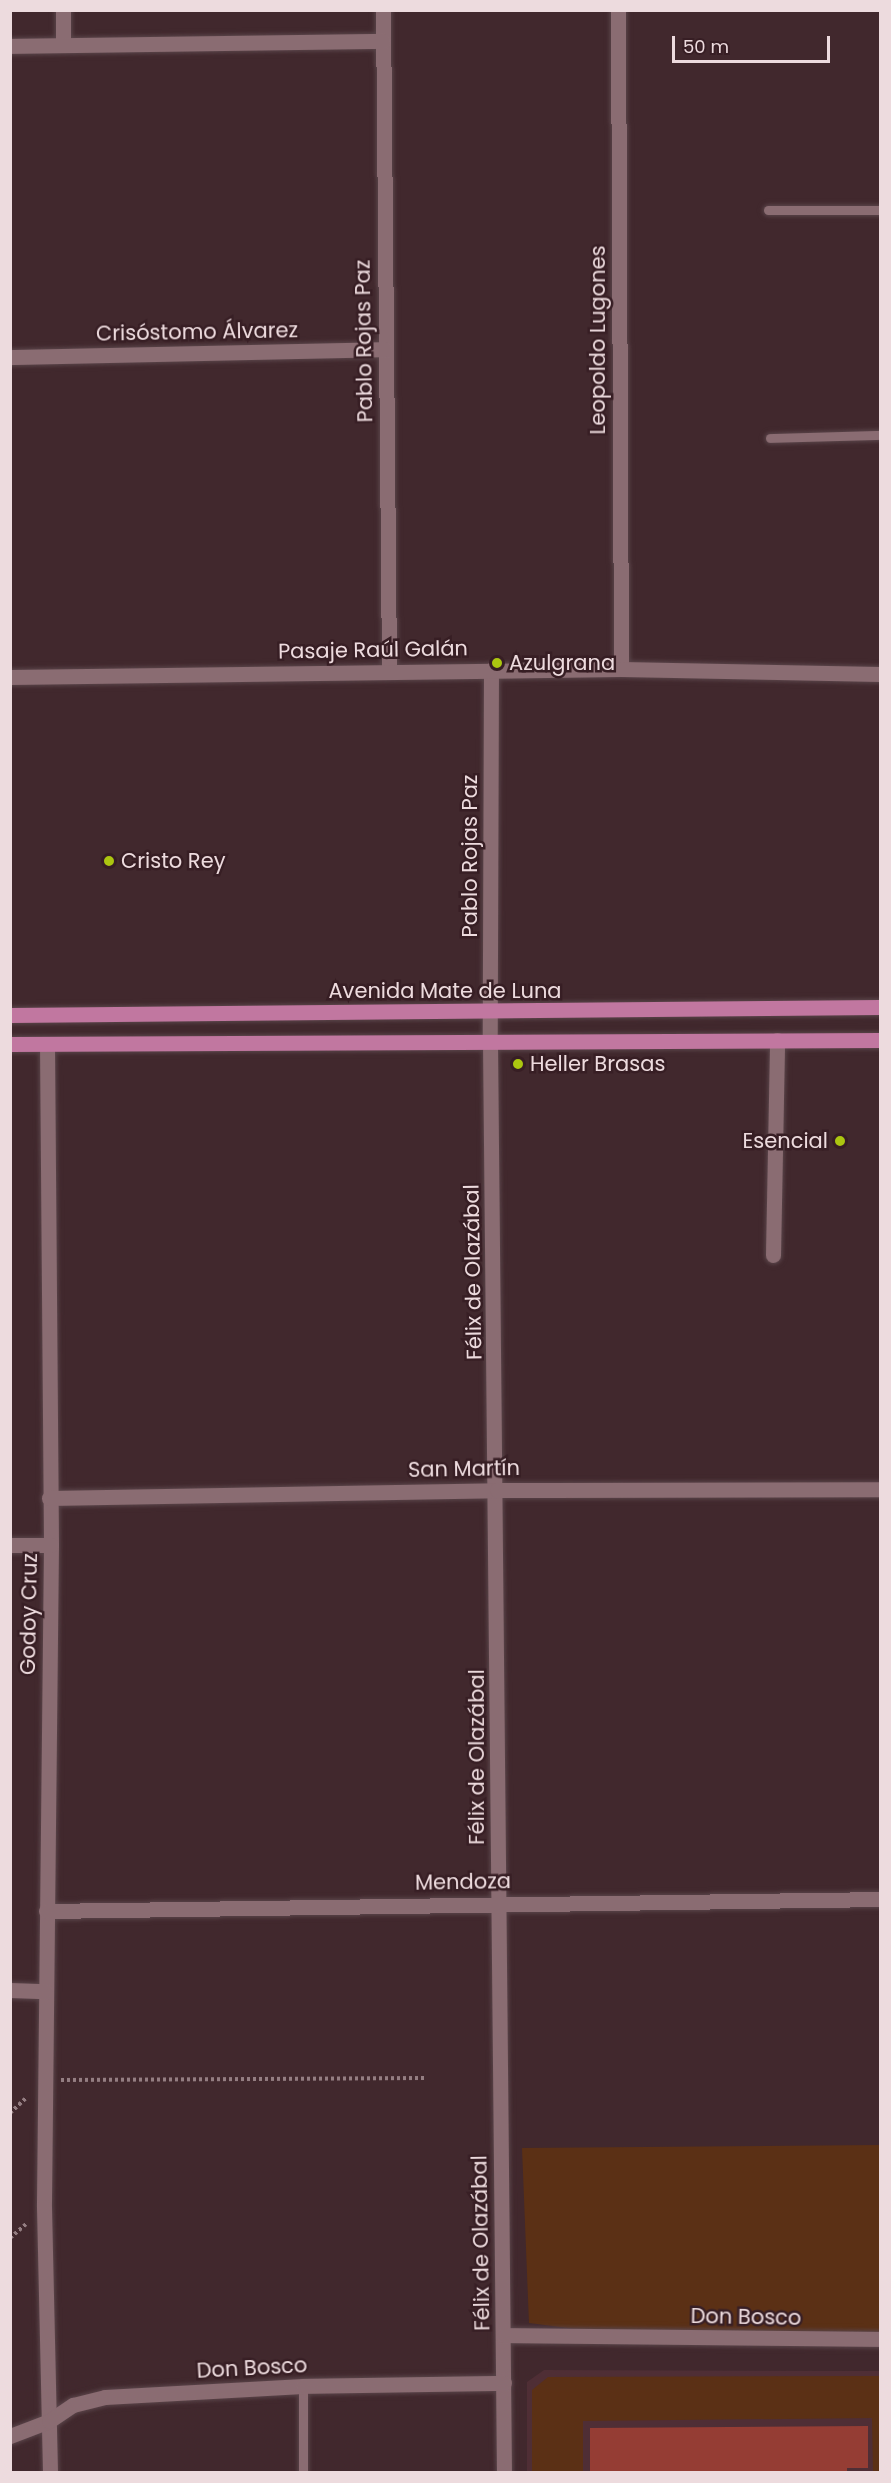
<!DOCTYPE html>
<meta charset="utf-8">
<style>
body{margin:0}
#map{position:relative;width:891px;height:2483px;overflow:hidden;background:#41282d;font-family:Poppins,sans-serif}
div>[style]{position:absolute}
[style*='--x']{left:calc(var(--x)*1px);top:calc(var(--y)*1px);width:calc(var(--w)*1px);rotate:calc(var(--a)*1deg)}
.built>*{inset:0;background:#4f2e35}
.green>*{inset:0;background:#5b3015}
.building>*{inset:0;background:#953d34}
.path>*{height:4px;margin-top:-2px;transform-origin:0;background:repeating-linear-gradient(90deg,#947e82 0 3px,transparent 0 6px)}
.roads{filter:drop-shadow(0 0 2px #5a454a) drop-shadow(0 0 2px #5a454a)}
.service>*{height:9px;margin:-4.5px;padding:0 4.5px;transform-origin:4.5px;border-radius:4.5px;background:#8a6c72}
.minor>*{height:15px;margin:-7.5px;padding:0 7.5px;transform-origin:7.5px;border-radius:7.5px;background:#8a6c72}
.primary>*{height:15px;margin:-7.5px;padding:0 7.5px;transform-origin:7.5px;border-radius:7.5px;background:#c177a0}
.dots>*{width:16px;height:16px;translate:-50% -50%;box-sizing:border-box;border:3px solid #371e24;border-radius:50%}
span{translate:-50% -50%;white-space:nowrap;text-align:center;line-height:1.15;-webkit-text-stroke:5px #371e24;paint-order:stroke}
.street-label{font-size:21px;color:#eddbde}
.poi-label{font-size:21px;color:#eddbde}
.left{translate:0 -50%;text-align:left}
.right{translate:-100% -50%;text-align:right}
.frame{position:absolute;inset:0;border:12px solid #eddbde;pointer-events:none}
.scale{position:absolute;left:672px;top:36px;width:158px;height:27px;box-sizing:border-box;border:3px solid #eddbde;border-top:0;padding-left:8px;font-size:18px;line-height:21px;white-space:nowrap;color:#eddbde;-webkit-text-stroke:4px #371e24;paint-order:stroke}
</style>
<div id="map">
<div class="built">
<div style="clip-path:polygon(544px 2370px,880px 2371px,880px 2472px,527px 2472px,527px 2382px)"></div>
</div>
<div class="green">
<div style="clip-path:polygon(880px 2145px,880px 2332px,584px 2330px,529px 2323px,522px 2148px)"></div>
<div style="clip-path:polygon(880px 2376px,880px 2472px,848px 2472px,873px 2471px,872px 2418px,583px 2421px,583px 2472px,532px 2472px,532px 2390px,548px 2377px)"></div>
</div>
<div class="building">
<div style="clip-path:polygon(868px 2426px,868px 2468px,847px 2468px,847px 2472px,590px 2472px,590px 2428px)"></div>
</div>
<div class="path">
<div style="--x:61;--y:2080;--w:363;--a:-0.3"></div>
<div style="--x:10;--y:2113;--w:23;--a:-43"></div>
<div style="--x:10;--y:2238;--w:21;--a:-41"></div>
</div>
<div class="roads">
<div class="service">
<div style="--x:768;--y:210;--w:112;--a:0"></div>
<div style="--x:770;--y:438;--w:110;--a:-1.6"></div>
<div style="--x:303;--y:2386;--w:86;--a:90"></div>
</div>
<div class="minor">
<div style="--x:63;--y:10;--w:35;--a:90"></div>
<div style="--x:383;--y:10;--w:660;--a:89.48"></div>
<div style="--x:618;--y:10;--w:659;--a:89.74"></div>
<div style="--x:10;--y:46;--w:373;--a:-0.8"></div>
<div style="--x:10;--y:357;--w:375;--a:-1.2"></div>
<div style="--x:491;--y:670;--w:372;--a:90.2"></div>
<div style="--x:490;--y:1042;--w:1430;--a:89.44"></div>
<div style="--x:10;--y:677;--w:611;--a:-0.75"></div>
<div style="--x:621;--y:669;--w:259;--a:1.1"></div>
<div style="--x:47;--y:1044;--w:501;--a:89.54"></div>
<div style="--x:51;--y:1545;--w:662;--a:90.61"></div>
<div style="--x:44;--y:2207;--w:265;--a:88.7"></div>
<div style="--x:773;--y:1255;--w:215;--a:-88.9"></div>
<div style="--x:49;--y:1498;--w:448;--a:-1"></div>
<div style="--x:497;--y:1490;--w:383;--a:-0.1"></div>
<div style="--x:10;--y:1545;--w:41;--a:0"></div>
<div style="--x:46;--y:1911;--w:834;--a:-0.82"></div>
<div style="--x:10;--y:1990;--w:35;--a:2"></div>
<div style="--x:503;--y:2335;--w:377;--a:0.6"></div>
<div style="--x:10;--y:2436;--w:42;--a:-21"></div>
<div style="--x:49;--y:2421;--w:29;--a:-34"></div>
<div style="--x:73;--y:2405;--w:33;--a:-14"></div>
<div style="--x:105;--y:2397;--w:198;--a:-3.2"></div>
<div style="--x:303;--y:2386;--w:201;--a:-0.9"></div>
</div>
<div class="primary">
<div style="--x:10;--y:1015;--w:870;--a:-0.53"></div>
<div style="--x:10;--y:1044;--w:870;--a:-0.26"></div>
</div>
</div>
<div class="dots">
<div style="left:497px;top:663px;background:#acc610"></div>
<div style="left:109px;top:861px;background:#acc610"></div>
<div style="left:518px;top:1064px;background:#acc610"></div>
<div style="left:840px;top:1141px;background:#acc610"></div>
</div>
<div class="street-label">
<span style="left:197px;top:332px;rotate:-1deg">Crisóstomo Álvarez</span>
<span style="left:598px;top:340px;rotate:-90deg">Leopoldo Lugones</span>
<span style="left:364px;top:341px;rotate:-91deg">Pablo Rojas Paz</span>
<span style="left:373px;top:650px;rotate:-1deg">Pasaje Raúl Galán</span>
<span style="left:470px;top:856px;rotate:-90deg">Pablo Rojas Paz</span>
<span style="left:445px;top:991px">Avenida Mate de Luna</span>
<span style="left:473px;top:1272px;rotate:-91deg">Félix de Olazábal</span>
<span style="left:464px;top:1469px;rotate:-1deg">San Martín</span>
<span style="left:29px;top:1614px;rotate:-89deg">Godoy Cruz</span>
<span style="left:477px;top:1757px;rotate:-90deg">Félix de Olazábal</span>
<span style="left:463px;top:1882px;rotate:-1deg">Mendoza</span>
<span style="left:481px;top:2243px;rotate:-91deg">Félix de Olazábal</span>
<span style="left:746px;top:2317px;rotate:1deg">Don Bosco</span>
<span style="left:252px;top:2368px;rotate:-3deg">Don Bosco</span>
</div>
<div class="poi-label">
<span class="left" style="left:509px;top:663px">Azulgrana</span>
<span class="left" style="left:121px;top:861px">Cristo Rey</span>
<span class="left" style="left:530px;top:1064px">Heller Brasas</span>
<span class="right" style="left:828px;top:1141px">Esencial</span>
</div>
<div class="frame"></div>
<div class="scale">50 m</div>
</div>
